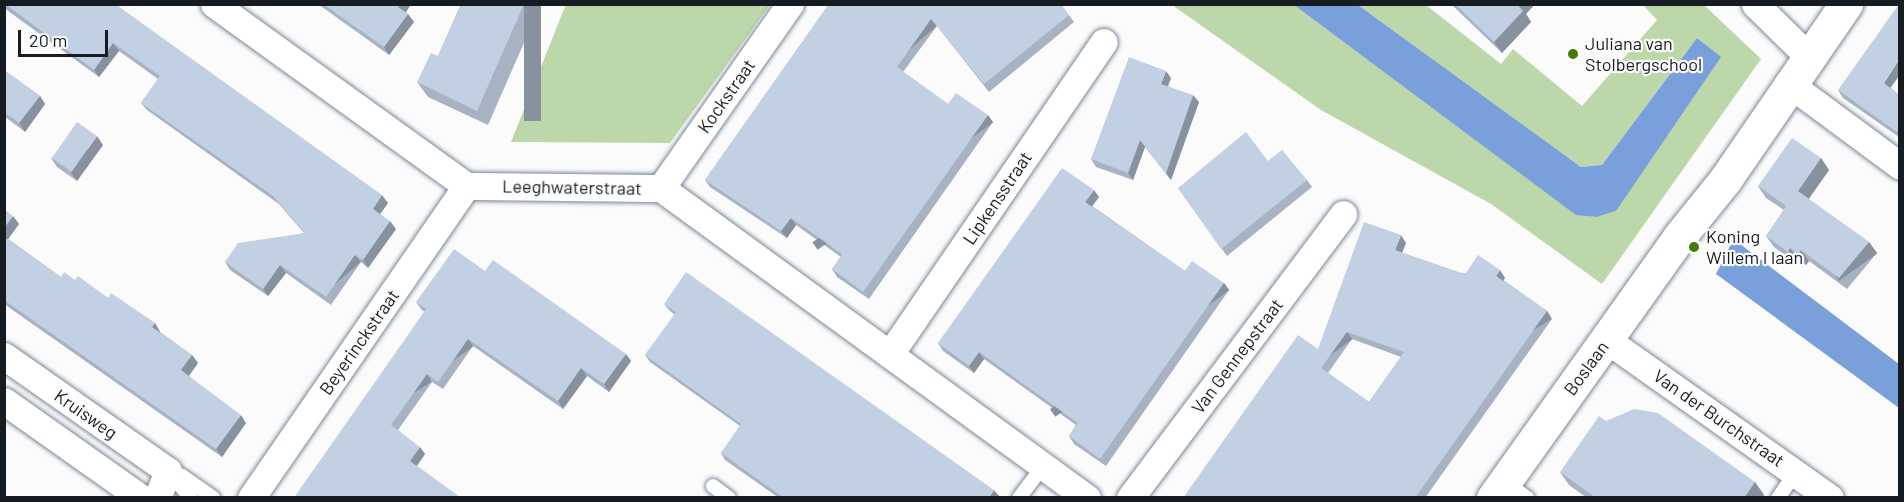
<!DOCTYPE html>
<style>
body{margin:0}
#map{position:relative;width:1904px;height:502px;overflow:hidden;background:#fbfbfb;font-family:Barlow,sans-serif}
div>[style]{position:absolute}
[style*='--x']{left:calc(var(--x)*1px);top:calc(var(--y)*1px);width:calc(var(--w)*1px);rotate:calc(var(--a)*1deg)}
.green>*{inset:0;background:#bcd7aa}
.water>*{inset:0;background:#79a0da}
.roads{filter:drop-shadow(0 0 2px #7b889a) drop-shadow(0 0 2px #7b889a)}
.service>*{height:14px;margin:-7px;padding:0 7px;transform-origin:7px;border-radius:7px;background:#fff}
.minor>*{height:27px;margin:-13.5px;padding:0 13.5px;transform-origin:13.5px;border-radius:13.5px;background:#fff}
.tertiary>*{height:33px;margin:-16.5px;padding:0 16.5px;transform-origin:16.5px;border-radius:16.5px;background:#fff}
.wall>*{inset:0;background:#a7b3c3}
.shaded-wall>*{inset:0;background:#88929f;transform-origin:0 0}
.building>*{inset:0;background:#c2d0e3;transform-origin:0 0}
.dots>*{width:16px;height:16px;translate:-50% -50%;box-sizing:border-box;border:3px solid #fbfbfb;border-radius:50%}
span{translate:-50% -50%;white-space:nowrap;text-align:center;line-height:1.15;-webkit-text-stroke:4.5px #fbfbfb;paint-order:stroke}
.poi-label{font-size:18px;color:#171c23}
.left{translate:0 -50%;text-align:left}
.street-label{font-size:18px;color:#171c23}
.frame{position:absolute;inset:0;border:6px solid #171c23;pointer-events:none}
.scale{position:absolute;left:18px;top:30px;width:90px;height:27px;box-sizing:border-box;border:3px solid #171c23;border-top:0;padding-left:8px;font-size:18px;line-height:21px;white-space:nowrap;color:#171c23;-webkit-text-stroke:4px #fbfbfb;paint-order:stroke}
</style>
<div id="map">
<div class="green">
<div style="clip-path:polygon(566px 4px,770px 4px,770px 5px,670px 143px,511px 142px)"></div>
<div style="clip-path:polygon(1172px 5px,1294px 5px,1576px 214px,1597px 217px,1616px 211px,1697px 38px,1602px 165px,1581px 167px,1358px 5px,1426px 5px,1501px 64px,1513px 49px,1582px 106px,1657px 20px,1643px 5px,1704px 5px,1761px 59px,1602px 284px,1491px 204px,1321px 110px)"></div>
</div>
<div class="water">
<div style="clip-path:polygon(1294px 5px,1358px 5px,1581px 167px,1602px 165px,1697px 38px,1721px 57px,1616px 211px,1597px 217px,1576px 215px)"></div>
<div style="clip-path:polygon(1736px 241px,1899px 364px,1899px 408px,1716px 274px,1730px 246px)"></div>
</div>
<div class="roads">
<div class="service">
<div style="--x:168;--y:471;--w:15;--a:20"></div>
<div style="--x:182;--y:476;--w:38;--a:35"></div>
<div style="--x:168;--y:471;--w:35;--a:50"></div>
<div style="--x:1504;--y:481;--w:29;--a:36"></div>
<div style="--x:713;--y:486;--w:20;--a:37"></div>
<div style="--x:1019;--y:498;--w:40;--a:-53"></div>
<div style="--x:1778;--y:498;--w:32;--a:-55"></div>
</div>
<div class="minor">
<div style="--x:214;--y:4;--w:311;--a:35.8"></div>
<div style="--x:466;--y:186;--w:195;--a:0.6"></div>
<div style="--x:661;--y:188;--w:527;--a:36.04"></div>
<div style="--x:1755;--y:4;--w:74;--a:44.5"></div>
<div style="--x:1788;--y:83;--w:139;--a:36.5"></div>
<div style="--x:661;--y:188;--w:225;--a:-55"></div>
<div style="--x:1607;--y:340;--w:273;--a:35.3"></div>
<div style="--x:890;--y:354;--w:378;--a:-55.6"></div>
<div style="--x:4;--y:356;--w:200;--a:35"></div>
<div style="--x:168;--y:471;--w:29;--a:112"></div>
<div style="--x:4;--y:401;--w:168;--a:35.3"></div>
<div style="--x:251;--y:498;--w:379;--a:-55.4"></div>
<div style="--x:1130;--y:498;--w:355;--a:-53.1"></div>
</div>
<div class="tertiary">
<div style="--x:1493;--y:498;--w:320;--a:-54.5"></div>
<div style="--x:1679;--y:237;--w:73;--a:-51.1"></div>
<div style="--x:1725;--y:180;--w:214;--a:-55.5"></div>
</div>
</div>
<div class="wall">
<div style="clip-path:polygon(4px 4px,115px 4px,388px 203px,380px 214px,396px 229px,368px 268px,361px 262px,331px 305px,286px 273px,268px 296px,230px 270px,225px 262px,304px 233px,279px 204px,147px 110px,141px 103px,158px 79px,119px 51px,99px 77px,4px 8px)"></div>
<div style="clip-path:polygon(318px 4px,411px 4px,406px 12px,414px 22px,389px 55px)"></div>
<div style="clip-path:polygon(461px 4px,541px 4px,488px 125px,428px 97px,417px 82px,438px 56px)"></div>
<div style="clip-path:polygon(829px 4px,1069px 15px,1074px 22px,989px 92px,937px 26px,903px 72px,948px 104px,993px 122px,869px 299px,837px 277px,832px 269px,841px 257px,796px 225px,787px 238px,710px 187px,705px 180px)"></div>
<div style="clip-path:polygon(1451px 4px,1535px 4px,1526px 14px,1531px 22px,1502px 53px)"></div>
<div style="clip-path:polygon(4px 70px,40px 96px,45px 104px,25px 132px,4px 116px)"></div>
<div style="clip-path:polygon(1171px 78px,1168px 86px,1199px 102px,1171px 180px,1145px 147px,1133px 180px,1096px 167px,1091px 159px)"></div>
<div style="clip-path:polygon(1891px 88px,1899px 95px,1899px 137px,1843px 98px,1838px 90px)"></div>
<div style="clip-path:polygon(103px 145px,77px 181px,57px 167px,51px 158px)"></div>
<div style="clip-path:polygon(1821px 158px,1829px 170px,1808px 199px,1869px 242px,1877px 253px,1847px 289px,1809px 261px,1806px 265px,1798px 260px,1796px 263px,1774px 247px,1766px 236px,1784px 210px,1766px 198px,1758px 186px)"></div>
<div style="clip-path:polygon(1268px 161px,1307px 180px,1312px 187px,1227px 256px,1178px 188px)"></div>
<div style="clip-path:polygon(1099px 197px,1092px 206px,1185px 271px,1224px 283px,1229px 290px,1106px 466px,1074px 444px,1069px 436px,1076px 425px,984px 359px,974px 373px,943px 351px,938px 343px)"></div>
<div style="clip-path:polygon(4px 209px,19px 224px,8px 239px,61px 277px,75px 280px,155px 323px,160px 332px,192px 355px,198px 363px,189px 376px,246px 423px,222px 457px,4px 304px)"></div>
<div style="clip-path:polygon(evenodd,1406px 243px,1402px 253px,1461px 273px,1505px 278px,1503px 280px,1547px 311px,1552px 319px,1425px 498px,1183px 498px,1318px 349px,1406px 243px,1352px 339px,1401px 357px,1369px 402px,1328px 373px,1352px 339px)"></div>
<div style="clip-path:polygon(485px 271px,626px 354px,631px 361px,609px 392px,587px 376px,563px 409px,473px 346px,443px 389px,432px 382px,398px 430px,425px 454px,417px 466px,458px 496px,460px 498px,294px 498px,425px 312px,422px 310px,416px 302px)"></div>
<div style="clip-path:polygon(664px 304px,999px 496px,998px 498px,779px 498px,725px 460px,721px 453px,740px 426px,650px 362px,645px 355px,675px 315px,669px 310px)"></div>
<div style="clip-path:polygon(1560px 472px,1755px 482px,1764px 495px,1762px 498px,1587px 498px,1569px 485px)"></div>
</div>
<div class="shaded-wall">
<div style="clip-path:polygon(400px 4px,411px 4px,404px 15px,398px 7px)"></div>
<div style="left:524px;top:4px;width:17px;height:117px"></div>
<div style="clip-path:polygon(1517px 4px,1535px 4px,1526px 14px,1531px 22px,1502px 53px,1494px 42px)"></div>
<div style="clip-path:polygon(408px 14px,414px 22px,389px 55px,384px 47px)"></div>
<div style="left:931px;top:19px;width:9px;height:59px;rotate:49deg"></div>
<div style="clip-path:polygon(113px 43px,119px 51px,99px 77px,94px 70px)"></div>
<div style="clip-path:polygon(1899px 60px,1899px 76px,1889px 90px,1884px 83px)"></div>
<div style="clip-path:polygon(1166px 71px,1171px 78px,1166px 91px,1161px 84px)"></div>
<div style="clip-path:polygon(1193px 95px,1199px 102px,1171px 180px,1166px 173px)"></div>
<div style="clip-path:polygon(40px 96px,45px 104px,25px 132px,19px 123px)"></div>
<div style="left:988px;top:115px;width:9px;height:217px;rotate:54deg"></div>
<div style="clip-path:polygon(97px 136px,103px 145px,77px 181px,71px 173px)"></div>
<div style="clip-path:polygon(1140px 140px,1145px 147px,1133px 180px,1128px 173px)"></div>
<div style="clip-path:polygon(1821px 158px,1829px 170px,1806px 203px,1798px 191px)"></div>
<div style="clip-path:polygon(1094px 190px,1099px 197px,1090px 209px,1085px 202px)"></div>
<div style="clip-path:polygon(382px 195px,388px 203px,378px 217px,373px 209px)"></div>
<div style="clip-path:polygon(13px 216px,19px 224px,6px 242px,4px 240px,4px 228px)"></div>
<div style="clip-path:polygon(791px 218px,796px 225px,787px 238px,781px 231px)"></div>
<div style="clip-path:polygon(390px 221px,396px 229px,368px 268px,363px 260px)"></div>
<div style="clip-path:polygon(1401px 235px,1406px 243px,1400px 258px,1395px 250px)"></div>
<div style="left:1869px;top:242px;width:14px;height:47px;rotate:54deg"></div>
<div style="clip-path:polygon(1790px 248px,1798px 260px,1796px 263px,1788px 252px)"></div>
<div style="clip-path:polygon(1801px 250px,1809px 261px,1806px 265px,1798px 254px)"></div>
<div style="left:355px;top:255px;width:9px;height:51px;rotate:49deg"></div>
<div style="clip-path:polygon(280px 265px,286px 273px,268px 296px,263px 289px)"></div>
<div style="clip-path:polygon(1500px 270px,1505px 278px,1502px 283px,1496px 276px)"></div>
<div style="left:1224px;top:283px;width:9px;height:215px;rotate:54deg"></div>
<div style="left:1547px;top:311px;width:9px;height:229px;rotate:58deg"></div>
<div style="clip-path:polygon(155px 323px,160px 332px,158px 335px,152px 327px)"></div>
<div style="left:1347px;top:332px;width:9px;height:44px;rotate:54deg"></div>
<div style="left:468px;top:339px;width:9px;height:52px;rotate:54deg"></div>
<div style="clip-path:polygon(979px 352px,984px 359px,974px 373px,969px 366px)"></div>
<div style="clip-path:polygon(626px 354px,631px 361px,609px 392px,604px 384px)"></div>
<div style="clip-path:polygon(192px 355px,198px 363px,187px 378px,181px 370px)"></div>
<div style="clip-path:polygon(581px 368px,587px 376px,563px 409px,558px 401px)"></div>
<div style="left:427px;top:374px;width:9px;height:62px;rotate:58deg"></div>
<div style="clip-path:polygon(241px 415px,246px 423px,222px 457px,216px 449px)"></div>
<div style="clip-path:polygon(420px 447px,425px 454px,415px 468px,410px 461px)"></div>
<div style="clip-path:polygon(1755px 482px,1764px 495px,1762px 498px,1744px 498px)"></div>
<div style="clip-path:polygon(994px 490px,999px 496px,998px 498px,989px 498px)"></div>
</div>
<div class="building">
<div style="clip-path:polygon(5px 4px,115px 4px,382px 195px,373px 209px,390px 221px,363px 260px,355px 255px,326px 297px,280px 265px,263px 289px,225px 262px,238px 243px,305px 233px,273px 196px,141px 103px,160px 76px,113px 43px,94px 70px)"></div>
<div style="clip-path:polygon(323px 4px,400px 4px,398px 7px,408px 14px,384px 47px)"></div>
<div style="clip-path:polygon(461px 4px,524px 4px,477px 111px,417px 82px,431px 53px,438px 56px)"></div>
<div style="clip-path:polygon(829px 4px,1061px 4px,1069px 15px,984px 84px,931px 19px,897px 67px,948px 104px,956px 93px,988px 115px,863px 292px,832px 269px,842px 254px,791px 218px,781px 231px,705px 180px)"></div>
<div style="clip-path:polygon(1455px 4px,1517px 4px,1523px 11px,1494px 42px)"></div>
<div style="clip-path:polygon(1899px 4px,1899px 60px,1884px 83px,1899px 95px,1899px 128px,1897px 132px,1838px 90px)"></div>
<div style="clip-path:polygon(1129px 57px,1166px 71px,1161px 84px,1193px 95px,1166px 173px,1140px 140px,1128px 173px,1091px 159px)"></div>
<div style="clip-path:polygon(4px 70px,40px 96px,19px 123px,4px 112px)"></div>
<div style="left:77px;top:122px;width:24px;height:44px;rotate:35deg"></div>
<div style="clip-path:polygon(1246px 132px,1268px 161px,1282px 150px,1307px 180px,1221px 249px,1178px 188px)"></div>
<div style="clip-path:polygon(1792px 138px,1821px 158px,1798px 191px,1869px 242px,1839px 278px,1801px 250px,1798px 254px,1790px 248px,1788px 252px,1766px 236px,1786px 206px,1758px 186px)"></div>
<div style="clip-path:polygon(1062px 168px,1094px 190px,1085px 202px,1185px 271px,1192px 261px,1224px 283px,1100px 459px,1069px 436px,1078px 423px,979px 352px,969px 366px,938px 343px)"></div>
<div style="clip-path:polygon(4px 209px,13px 216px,4px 228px)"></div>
<div style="clip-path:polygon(evenodd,1364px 222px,1401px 235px,1395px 250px,1461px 273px,1466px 273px,1478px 255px,1500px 270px,1496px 276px,1547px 311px,1415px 498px,1183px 498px,1298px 335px,1318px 349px,1364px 222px,1347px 332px,1404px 352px,1369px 402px,1321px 368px,1347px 332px)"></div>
<div style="clip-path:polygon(4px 237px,61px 277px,64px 272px,75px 280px,78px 276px,108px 298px,111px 293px,155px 323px,152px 327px,192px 355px,181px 370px,241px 415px,216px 449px,4px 300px)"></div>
<div style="clip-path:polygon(454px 249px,485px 271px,493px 260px,626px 354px,604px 384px,581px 368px,558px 401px,468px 339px,438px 382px,427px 374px,391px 425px,420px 447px,410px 461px,458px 496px,457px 498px,294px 498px,426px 309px,416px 302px)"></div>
<div style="clip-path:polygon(686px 272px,994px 490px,989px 498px,784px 498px,721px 453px,741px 424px,645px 355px,676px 312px,664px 304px)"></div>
<div style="clip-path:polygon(1634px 409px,1658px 413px,1755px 482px,1744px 498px,1596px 498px,1560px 472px,1599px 416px,1606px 421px)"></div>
</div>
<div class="dots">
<div style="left:1573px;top:54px;background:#457a09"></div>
<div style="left:1694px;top:247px;background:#457a09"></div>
</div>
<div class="poi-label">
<span class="left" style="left:1585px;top:54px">Juliana van<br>Stolbergschool</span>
<span class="left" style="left:1706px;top:247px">Koning<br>Willem I laan</span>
</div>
<div class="street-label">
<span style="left:726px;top:96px;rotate:-55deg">Kockstraat</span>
<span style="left:572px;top:187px;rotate:1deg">Leeghwaterstraat</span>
<span style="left:997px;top:198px;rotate:-56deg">Lipkensstraat</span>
<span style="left:359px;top:342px;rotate:-55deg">Beyerinckstraat</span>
<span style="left:1237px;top:356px;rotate:-53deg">Van Gennepstraat</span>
<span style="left:1586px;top:368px;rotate:-54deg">Boslaan</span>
<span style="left:86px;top:414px;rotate:35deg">Kruisweg</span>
<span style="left:1719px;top:418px;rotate:35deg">Van der Burchstraat</span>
</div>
<div class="frame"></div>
<div class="scale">20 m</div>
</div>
